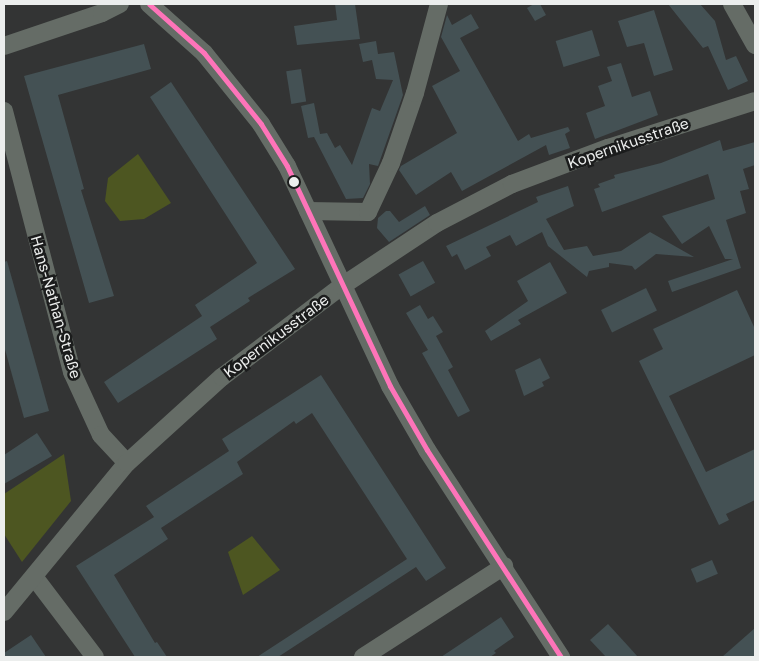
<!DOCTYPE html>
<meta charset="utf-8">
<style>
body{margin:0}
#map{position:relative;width:759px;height:661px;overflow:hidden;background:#333434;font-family:"Golos Text",sans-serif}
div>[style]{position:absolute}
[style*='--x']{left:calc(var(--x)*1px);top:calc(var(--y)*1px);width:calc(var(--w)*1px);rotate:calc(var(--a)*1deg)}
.green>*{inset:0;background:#4d5621}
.building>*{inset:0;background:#445154;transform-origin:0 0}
.minor>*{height:18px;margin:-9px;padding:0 9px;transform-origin:9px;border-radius:9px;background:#656c66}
.bus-1>*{height:5px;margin:-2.5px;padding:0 2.5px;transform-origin:2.5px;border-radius:2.5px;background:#fe74b9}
.dots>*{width:14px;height:14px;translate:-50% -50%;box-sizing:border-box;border:2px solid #1b1c1c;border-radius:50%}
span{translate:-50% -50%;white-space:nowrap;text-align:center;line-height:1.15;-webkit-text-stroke:5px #1b1c1c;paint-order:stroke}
.street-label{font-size:15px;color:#eceeed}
.frame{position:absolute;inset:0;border:5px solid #eceeed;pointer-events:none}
</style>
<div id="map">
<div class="green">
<div style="clip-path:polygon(138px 154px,171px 203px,144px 219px,120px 221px,105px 201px,108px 178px)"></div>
<div style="clip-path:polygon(64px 454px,71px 501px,22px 562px,4px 534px,4px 494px)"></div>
<div style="clip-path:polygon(252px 536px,280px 570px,243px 595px,228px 552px)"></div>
</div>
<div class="building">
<div style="clip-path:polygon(335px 4px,355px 4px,360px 39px,297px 45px,294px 26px,337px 20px)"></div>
<div style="clip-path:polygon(534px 4px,540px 4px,546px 15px,535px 21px,527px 8px)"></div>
<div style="clip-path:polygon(668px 4px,700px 4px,715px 21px,726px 60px,736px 56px,748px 81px,728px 90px,708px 46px,703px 48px)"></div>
<div style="clip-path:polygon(654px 10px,673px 70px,654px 76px,644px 43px,627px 47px,618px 21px)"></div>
<div style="clip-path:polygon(471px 14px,479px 28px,460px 38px,518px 141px,529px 134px,531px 138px,568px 127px,570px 131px,565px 134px,570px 148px,549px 155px,546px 145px,462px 191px,451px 172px,416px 195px,399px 170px,401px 166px,457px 133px,432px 86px,460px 71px,441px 37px,447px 15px,452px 25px)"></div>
<div style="left:592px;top:30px;width:27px;height:38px;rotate:73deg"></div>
<div style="clip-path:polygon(376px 41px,378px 54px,394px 52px,403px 95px,378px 166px,369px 164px,370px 184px,363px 198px,346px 199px,314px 137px,308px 138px,301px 106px,314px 103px,320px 134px,327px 133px,335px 148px,340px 145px,352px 165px,372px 108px,380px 111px,393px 80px,376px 79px,372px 60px,363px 62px,359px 44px)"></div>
<div style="clip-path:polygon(144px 44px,151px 69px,58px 95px,84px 189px,81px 190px,114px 296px,89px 303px,24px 76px)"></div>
<div style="clip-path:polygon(621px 63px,632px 97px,650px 91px,658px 115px,595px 139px,586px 113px,605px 106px,598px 86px,612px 81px,607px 67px)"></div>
<div style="left:301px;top:69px;width:33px;height:15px;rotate:81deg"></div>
<div style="clip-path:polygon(171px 82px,295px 269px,248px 298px,250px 301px,210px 327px,217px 339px,118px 403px,104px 382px,202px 316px,195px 305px,257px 263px,150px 97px)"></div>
<div style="clip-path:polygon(720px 140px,723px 151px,755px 142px,755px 165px,743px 169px,749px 189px,740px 191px,746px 213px,726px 220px,741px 268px,672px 292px,668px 281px,733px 259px,725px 259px,709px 226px,682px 244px,662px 216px,715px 199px,708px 174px,602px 212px,594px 189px,600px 187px,598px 184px,615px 178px,614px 175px,661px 163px)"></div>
<div style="clip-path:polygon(568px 186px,574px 206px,546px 219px,564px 250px,587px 246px,593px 256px,621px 251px,650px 232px,694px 257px,656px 254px,635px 270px,632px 266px,609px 263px,609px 267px,589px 271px,587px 277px,548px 246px,542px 232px,516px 246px,510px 235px,486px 247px,491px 256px,465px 270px,457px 254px,452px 257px,446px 246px,538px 202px,536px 197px)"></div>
<div style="clip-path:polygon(425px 206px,430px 215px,389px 242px,377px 228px,378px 218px,386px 211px,390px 211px,399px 222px)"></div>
<div style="clip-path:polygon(7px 261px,49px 411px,24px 418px,4px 346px,4px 262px)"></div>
<div style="left:423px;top:261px;width:25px;height:28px;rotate:61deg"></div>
<div style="clip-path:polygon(550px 262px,567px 293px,518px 320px,521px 324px,491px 341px,485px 331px,528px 301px,517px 281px)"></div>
<div style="left:646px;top:288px;width:25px;height:50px;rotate:64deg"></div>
<div style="clip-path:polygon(737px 290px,755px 329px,755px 355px,669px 396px,706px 472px,755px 449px,755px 500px,726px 514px,729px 520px,719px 525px,639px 361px,663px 349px,653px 329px)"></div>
<div style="clip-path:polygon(420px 305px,428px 319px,433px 316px,443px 332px,436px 336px,453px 367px,448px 370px,470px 411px,458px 417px,422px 353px,428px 350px,406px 313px)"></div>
<div style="clip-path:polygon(540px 358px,550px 378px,542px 382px,544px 386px,524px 396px,515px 370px)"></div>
<div style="clip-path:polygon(321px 375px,446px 568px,426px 581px,416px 567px,278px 657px,257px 657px,407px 559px,312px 413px,296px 424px,294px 421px,237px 462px,243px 474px,161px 528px,168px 539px,114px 575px,155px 643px,157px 642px,167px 657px,135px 657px,76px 566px,154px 517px,146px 506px,229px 451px,222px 439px)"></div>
<div style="clip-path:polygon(37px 433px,52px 456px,4px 484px,4px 455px)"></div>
<div style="left:712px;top:560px;width:15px;height:23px;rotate:67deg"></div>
<div style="clip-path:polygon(501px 617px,514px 637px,494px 651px,496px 653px,490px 657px,441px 657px)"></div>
<div style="clip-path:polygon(608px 624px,629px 647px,638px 657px,606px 657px,590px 640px)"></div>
<div style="clip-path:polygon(755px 628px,755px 657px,722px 657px)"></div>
<div style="clip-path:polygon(31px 635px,46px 657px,4px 657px,4px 653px)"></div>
</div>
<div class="minor">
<div style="--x:149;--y:4;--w:74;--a:41.7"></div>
<div style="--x:204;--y:53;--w:91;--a:51.2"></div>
<div style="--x:261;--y:124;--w:49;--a:58.2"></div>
<div style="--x:287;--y:166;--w:243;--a:64.9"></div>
<div style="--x:390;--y:386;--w:74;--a:60"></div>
<div style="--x:427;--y:450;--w:247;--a:57.1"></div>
<div style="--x:732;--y:4;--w:47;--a:60.7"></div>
<div style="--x:4;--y:46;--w:103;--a:-18.6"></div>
<div style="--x:102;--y:13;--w:20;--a:-27"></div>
<div style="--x:4;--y:111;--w:270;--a:75.4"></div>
<div style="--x:72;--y:372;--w:69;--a:65.3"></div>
<div style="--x:101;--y:435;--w:38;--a:47"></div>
<div style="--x:308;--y:211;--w:60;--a:1"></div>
<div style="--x:368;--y:212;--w:54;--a:-64.9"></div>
<div style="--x:391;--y:163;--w:74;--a:-71.1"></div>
<div style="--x:415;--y:93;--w:92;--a:-74.9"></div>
<div style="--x:35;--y:578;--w:99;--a:52.8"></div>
<div style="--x:4;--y:612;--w:193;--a:-50.5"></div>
<div style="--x:127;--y:463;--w:128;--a:-42.2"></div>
<div style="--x:222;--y:377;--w:151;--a:-37.2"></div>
<div style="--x:342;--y:286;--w:114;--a:-33.6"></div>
<div style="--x:437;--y:223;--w:85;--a:-27.5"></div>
<div style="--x:512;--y:184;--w:103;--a:-20.6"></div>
<div style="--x:608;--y:148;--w:154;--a:-17.7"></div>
<div style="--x:363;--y:657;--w:168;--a:-32.8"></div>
</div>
<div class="bus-1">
<div style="--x:149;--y:4;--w:74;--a:41.7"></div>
<div style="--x:204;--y:53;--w:91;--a:51.2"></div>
<div style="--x:261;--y:124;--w:49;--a:58.2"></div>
<div style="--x:287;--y:166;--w:243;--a:64.9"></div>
<div style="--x:390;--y:386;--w:74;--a:60"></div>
<div style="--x:427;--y:450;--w:247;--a:57.1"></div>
</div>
<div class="dots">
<div style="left:294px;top:182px;background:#eceeed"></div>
</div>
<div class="street-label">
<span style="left:628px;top:143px;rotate:-19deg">Kopernikusstraße</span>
<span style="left:56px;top:307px;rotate:74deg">Hans-Nathan-Straße</span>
<span style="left:276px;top:336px;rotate:-37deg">Kopernikusstraße</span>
</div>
<div class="frame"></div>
</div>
